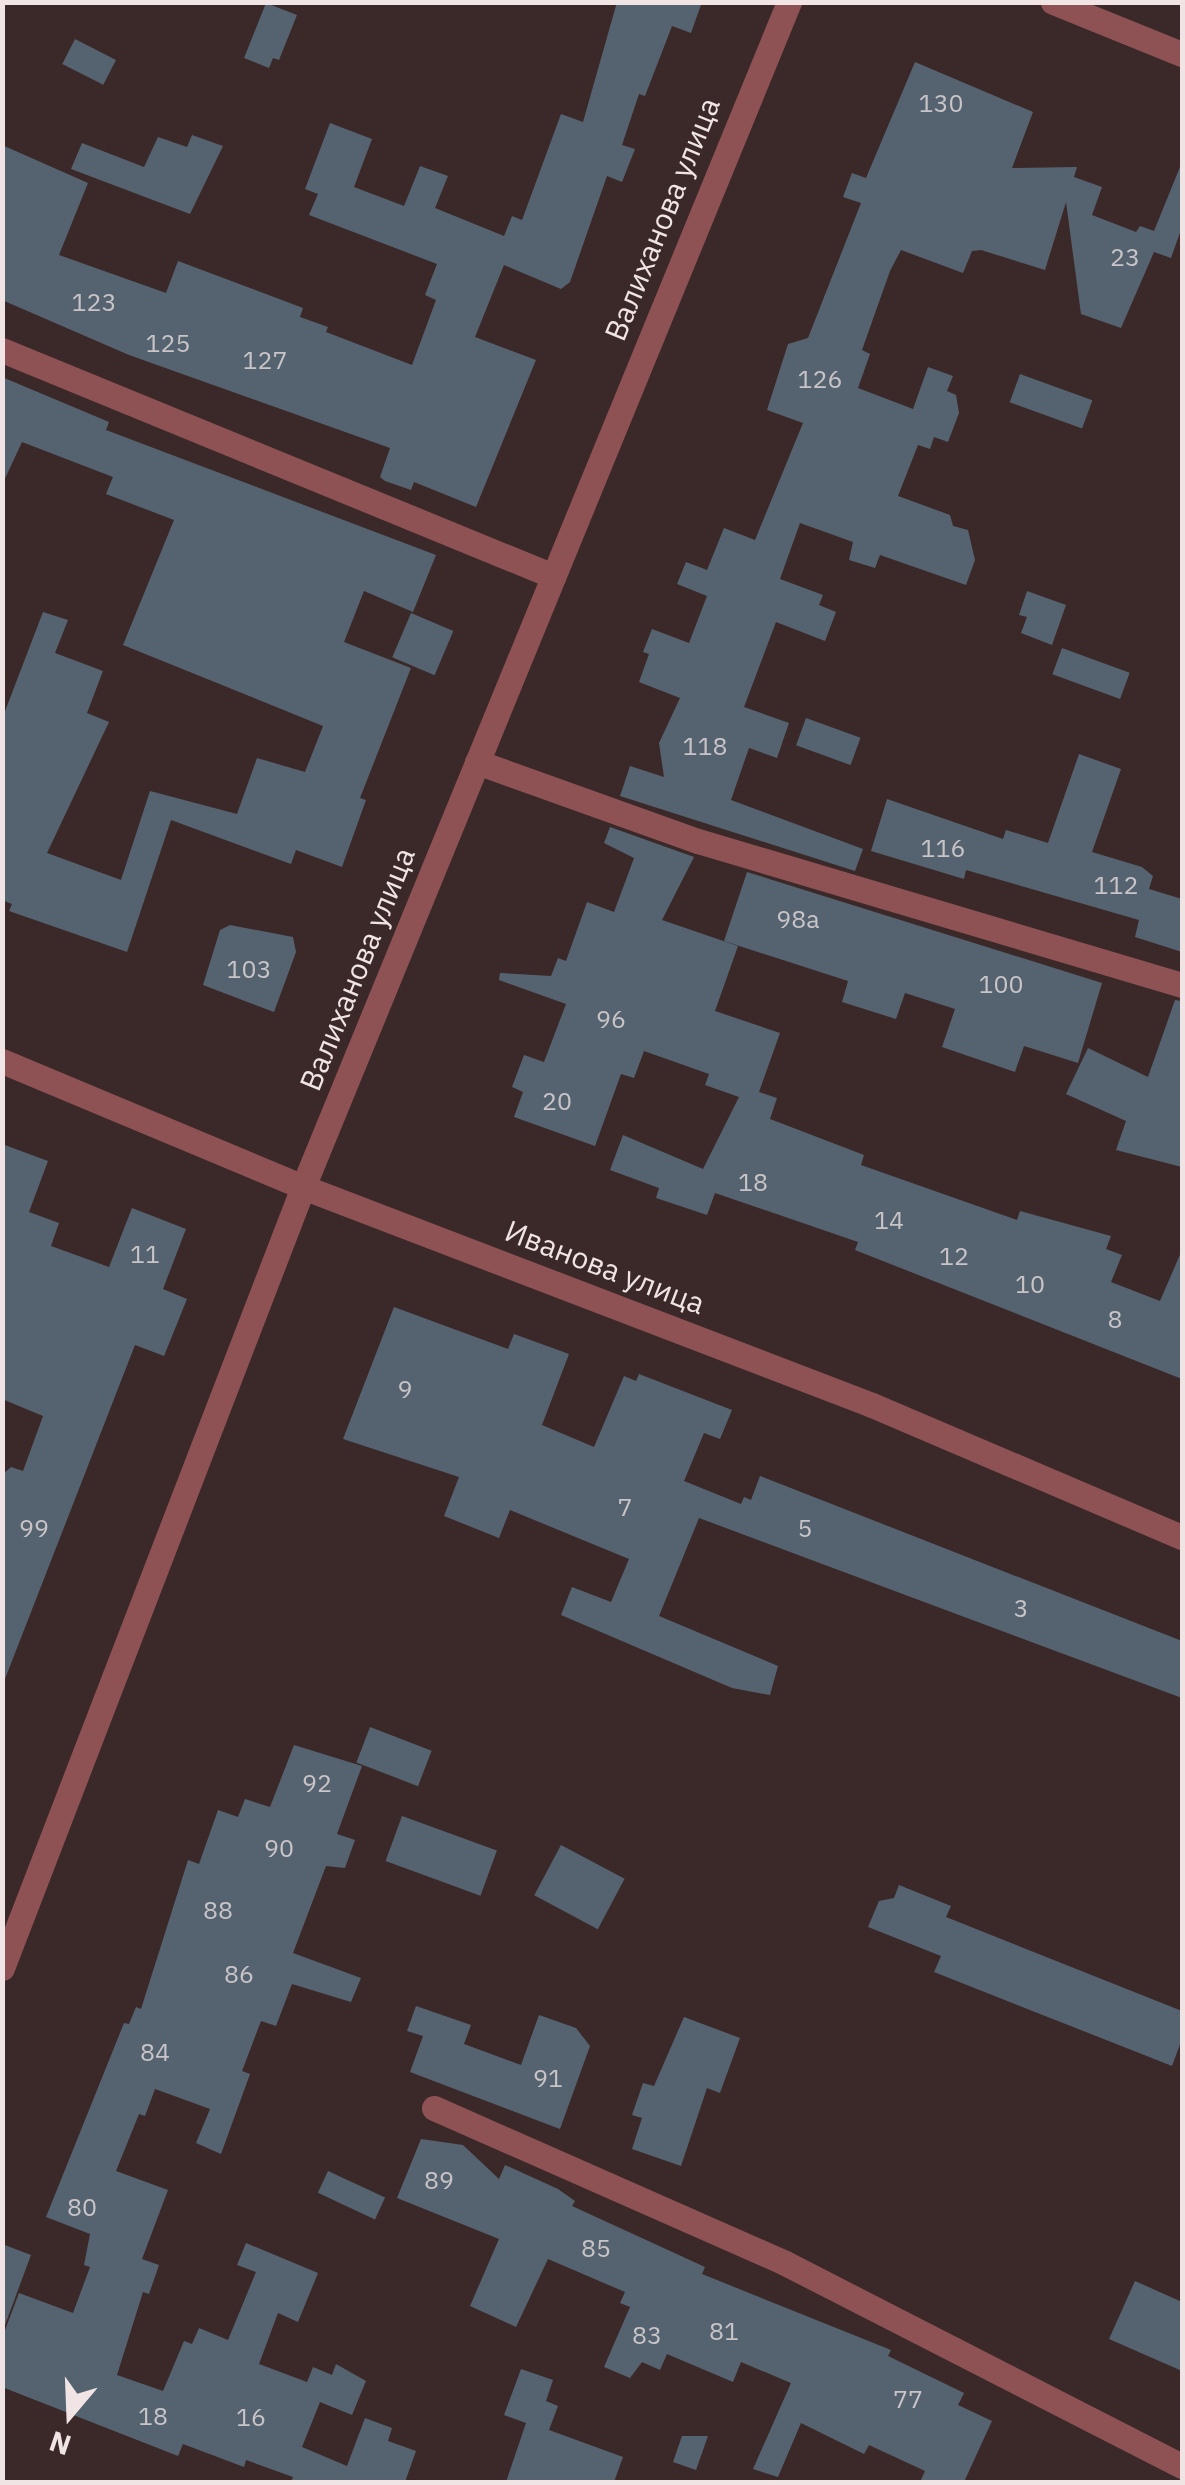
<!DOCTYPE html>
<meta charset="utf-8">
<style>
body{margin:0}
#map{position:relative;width:1185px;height:2485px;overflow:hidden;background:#3b2929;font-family:"IBM Plex Sans",sans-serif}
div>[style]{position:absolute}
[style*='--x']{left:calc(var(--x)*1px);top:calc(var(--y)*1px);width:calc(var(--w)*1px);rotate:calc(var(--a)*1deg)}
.building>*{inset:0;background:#556370;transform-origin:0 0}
.minor>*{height:25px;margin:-12.5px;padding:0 12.5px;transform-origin:12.5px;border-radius:12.5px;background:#8f5254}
.tertiary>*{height:25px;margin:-12.5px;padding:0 12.5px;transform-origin:12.5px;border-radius:12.5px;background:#8f5254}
span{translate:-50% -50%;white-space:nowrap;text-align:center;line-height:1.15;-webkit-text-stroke:8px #3b2929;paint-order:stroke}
.number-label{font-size:25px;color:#c9c4c7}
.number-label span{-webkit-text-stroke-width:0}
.street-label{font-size:30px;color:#f0e4e4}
.frame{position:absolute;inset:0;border:5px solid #f0e4e4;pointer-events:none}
.north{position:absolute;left:20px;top:2365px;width:100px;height:100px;-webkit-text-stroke:8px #3b2929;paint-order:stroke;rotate:199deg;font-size:28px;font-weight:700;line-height:40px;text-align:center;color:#f0e4e4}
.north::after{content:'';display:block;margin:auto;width:35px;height:45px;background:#f0e4e4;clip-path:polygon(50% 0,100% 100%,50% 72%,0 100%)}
</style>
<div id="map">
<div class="building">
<div style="clip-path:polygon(617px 2px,702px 2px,691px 33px,672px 26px,645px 96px,639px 94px,622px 145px,635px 149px,622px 182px,607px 176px,570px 282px,561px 289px,504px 265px,475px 337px,536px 360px,476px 507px,414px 482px,411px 490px,385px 481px,380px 477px,390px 448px,129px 355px,2px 300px,2px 145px,88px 183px,59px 255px,166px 293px,178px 261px,303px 308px,300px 317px,328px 327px,326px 332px,412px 365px,436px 300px,425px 295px,437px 264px,309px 215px,318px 194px,305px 189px,330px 123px,372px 139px,354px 187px,404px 206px,420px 166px,448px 176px,435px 208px,504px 236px,512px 216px,522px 220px,561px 114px,583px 122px)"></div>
<div style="clip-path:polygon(266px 3px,297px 15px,279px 60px,273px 58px,269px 68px,244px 58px)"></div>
<div style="left:75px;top:39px;width:46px;height:28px;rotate:27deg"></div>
<div style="clip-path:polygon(915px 62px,1033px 112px,1012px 168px,1077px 167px,1074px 177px,1102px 187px,1092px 215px,1136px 232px,1140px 226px,1154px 231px,1182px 162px,1182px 227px,1171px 258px,1154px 252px,1121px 328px,1081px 314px,1066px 202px,1045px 270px,981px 250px,972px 251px,963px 273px,901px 250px,890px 271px,862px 350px,870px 354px,858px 388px,913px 409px,928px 367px,953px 376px,947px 391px,956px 395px,959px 413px,948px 442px,934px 437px,930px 449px,918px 445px,898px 496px,950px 515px,953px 526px,968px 530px,975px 560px,966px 585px,880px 555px,875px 568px,849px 560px,853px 542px,800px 523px,780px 579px,823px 595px,819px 605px,836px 612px,825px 641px,776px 622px,744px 707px,789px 723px,777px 758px,749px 748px,731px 800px,863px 849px,855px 871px,620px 796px,630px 766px,664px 777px,659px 743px,680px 698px,639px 682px,649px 654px,643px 652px,652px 629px,689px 643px,707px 596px,677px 584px,686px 562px,707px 570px,724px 528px,755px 540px,803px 423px,767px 410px,788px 344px,808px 338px,861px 203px,843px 197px,852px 173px,866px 178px)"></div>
<div style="clip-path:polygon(192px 135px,223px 146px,190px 214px,71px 169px,82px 143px,144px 167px,158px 137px,187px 147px)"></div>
<div style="left:1020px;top:374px;width:77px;height:30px;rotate:20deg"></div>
<div style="clip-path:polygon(2px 377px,109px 422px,106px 430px,436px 555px,413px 612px,364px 591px,344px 642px,411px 668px,360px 798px,366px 800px,342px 867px,296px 850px,291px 864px,171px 820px,127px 952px,9px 911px,12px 904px,2px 900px,2px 719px,43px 612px,68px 620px,55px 653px,103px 671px,87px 713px,109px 722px,47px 853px,121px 880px,150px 791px,237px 814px,257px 758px,305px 772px,323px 726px,123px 645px,174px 520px,106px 494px,113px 477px,22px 442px,2px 485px)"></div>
<div style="clip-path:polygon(1027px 591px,1066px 605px,1052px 645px,1021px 633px,1027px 617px,1019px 615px)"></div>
<div style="left:411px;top:613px;width:46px;height:48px;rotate:23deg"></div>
<div style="left:1062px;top:648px;width:72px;height:28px;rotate:20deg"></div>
<div style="left:806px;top:718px;width:58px;height:29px;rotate:20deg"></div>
<div style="clip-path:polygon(1079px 754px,1121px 769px,1092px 852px,1142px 867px,1153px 876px,1149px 889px,1182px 899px,1182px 952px,1135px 937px,1139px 920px,966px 870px,964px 879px,871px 851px,887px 799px,1003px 839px,1006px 830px,1048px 843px)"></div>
<div style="clip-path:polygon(610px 827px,694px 857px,662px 920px,738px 946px,715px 1011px,780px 1033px,759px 1092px,777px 1098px,770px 1119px,864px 1155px,861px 1165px,1017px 1220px,1020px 1211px,1111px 1236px,1106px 1249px,1122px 1255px,1111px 1282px,1160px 1301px,1182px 1250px,1182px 1379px,855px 1250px,858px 1242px,715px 1193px,707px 1215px,656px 1198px,659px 1188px,610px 1170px,623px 1135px,703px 1169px,739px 1097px,705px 1085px,709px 1074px,644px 1051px,634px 1078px,621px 1074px,595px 1146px,514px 1117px,523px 1092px,512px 1087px,524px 1055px,544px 1062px,566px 1004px,499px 980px,500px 973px,551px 976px,558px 958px,566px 961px,587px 902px,614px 912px,634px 858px,604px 843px)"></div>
<div style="clip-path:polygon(747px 872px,1102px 983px,1078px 1063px,1024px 1046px,1015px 1072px,942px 1047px,955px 1009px,905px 993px,896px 1019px,842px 1002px,848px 981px,724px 941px)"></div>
<div style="clip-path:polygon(230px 925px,293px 937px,296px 952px,274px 1012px,203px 985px,220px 930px)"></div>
<div style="clip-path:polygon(1175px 1000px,1182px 1001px,1182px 1167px,1116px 1150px,1126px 1121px,1066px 1094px,1088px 1048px,1148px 1077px)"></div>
<div style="clip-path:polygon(2px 1144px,48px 1161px,29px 1212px,59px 1223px,51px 1246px,109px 1267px,132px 1208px,186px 1229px,163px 1289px,187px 1299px,164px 1356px,135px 1345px,3px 1684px,2px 1475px,11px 1467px,23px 1471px,43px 1416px,2px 1399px)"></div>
<div style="clip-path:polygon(394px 1307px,508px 1349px,514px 1334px,569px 1354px,542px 1425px,594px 1447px,624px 1376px,636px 1381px,639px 1374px,732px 1410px,720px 1439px,704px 1433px,684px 1481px,741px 1504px,744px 1497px,751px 1500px,760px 1476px,1182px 1641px,1182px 1698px,699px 1518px,659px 1616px,778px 1666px,770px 1695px,732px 1688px,561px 1615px,572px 1587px,611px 1602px,629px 1559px,510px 1510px,499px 1538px,444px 1516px,459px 1477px,343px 1439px)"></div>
<div style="left:370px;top:1727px;width:66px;height:38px;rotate:21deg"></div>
<div style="clip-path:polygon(294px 1745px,362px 1766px,337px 1834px,355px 1840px,345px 1868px,326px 1866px,293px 1953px,361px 1978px,351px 2002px,292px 1984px,276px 2026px,261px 2021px,242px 2071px,250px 2074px,221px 2154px,196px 2143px,210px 2109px,155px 2089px,145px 2116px,139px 2114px,116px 2171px,168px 2190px,142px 2259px,159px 2265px,149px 2294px,143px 2292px,117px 2375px,163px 2391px,184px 2341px,192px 2344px,199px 2328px,228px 2340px,256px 2272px,237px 2265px,246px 2243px,318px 2273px,298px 2322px,278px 2313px,259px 2364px,307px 2382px,313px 2367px,332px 2375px,336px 2364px,366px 2381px,352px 2415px,320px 2402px,302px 2447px,347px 2466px,365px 2418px,392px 2428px,388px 2441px,416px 2451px,405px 2482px,291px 2482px,293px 2477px,246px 2460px,244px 2467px,183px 2444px,178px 2456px,2px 2387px,2px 2338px,19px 2293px,73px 2313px,90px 2267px,84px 2265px,90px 2234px,46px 2217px,124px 2023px,129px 2024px,136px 2007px,141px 2009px,188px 1860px,199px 1864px,218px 1810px,238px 1817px,245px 1799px,270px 1807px)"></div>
<div style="left:402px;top:1816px;width:101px;height:48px;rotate:20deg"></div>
<div style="left:561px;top:1845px;width:72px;height:57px;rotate:28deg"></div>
<div style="clip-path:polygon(899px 1885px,951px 1906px,946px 1917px,1182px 2011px,1182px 2039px,1172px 2066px,934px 1972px,941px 1956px,868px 1927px,879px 1901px,894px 1898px)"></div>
<div style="clip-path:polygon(416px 2006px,471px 2025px,464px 2044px,521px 2065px,539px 2015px,576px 2028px,590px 2046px,560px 2129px,410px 2072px,423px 2036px,407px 2031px)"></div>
<div style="clip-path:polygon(684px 2017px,740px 2038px,720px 2093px,707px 2088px,681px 2166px,632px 2149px,642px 2118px,632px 2115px,643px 2083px,654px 2086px)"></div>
<div style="clip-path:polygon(421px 2139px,463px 2145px,499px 2179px,505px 2165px,558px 2189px,575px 2201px,572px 2206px,705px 2267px,702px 2274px,891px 2350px,888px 2356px,964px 2393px,958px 2405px,992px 2421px,964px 2482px,920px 2482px,925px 2471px,869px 2445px,864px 2454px,801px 2423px,778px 2477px,753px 2469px,791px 2383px,741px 2362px,733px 2382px,667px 2354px,660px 2370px,642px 2362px,630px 2378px,604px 2367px,630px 2307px,620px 2303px,625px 2292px,548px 2259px,516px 2327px,470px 2306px,499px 2239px,397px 2198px)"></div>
<div style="left:328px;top:2171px;width:63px;height:24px;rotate:25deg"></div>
<div style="clip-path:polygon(2px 2244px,31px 2255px,5px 2325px,2px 2324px)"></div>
<div style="clip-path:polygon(1135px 2281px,1182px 2302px,1182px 2371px,1109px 2339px)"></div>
<div style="clip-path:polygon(521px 2369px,553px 2380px,546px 2401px,558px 2406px,549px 2430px,623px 2457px,614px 2482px,506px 2482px,526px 2423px,504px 2415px)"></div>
<div style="clip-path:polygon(682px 2436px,708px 2436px,696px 2470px,673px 2462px)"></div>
</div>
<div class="minor">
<div style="--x:2;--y:350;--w:596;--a:22.3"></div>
<div style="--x:477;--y:762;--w:235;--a:19.7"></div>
<div style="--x:698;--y:841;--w:505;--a:16.57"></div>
<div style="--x:2;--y:1061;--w:326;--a:22.7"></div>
<div style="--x:303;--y:1187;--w:609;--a:20.96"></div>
<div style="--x:872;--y:1405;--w:337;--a:23.1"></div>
<div style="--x:2;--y:1968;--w:837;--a:-68.92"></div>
<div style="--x:303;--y:1187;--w:1281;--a:-67.7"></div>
<div style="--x:434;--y:2108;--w:384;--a:23.8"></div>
<div style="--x:785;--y:2263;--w:446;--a:27.1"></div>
</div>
<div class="tertiary">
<div style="--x:1053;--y:2;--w:139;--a:22"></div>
</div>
<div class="number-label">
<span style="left:941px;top:103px">130</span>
<span style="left:1125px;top:257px">23</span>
<span style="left:94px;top:302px">123</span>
<span style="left:168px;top:343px">125</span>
<span style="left:265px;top:360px">127</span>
<span style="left:820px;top:379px">126</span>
<span style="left:705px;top:746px">118</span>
<span style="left:943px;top:848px">116</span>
<span style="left:1116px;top:885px">112</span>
<span style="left:798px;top:919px">98а</span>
<span style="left:249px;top:969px">103</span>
<span style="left:1001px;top:984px">100</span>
<span style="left:611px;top:1019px">96</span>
<span style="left:557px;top:1101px">20</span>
<span style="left:753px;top:1182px">18</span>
<span style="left:889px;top:1220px">14</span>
<span style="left:145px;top:1254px">11</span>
<span style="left:954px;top:1256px">12</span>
<span style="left:1030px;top:1284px">10</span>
<span style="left:1115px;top:1319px">8</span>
<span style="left:405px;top:1389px">9</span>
<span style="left:625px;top:1507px">7</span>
<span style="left:34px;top:1528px">99</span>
<span style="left:805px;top:1528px">5</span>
<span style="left:1021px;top:1608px">3</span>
<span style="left:317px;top:1783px">92</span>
<span style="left:279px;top:1848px">90</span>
<span style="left:218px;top:1910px">88</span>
<span style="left:239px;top:1974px">86</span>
<span style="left:155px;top:2052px">84</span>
<span style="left:548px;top:2078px">91</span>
<span style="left:439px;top:2180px">89</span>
<span style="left:82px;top:2207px">80</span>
<span style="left:596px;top:2248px">85</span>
<span style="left:724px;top:2331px">81</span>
<span style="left:647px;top:2335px">83</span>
<span style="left:908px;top:2399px">77</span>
<span style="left:153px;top:2416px">18</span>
<span style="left:251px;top:2417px">16</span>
</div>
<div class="street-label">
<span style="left:662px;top:219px;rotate:-68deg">Валиханова улица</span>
<span style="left:357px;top:969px;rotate:-68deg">Валиханова улица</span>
<span style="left:605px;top:1267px;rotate:21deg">Иванова улица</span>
</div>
<div class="frame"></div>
<div class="north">N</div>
</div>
